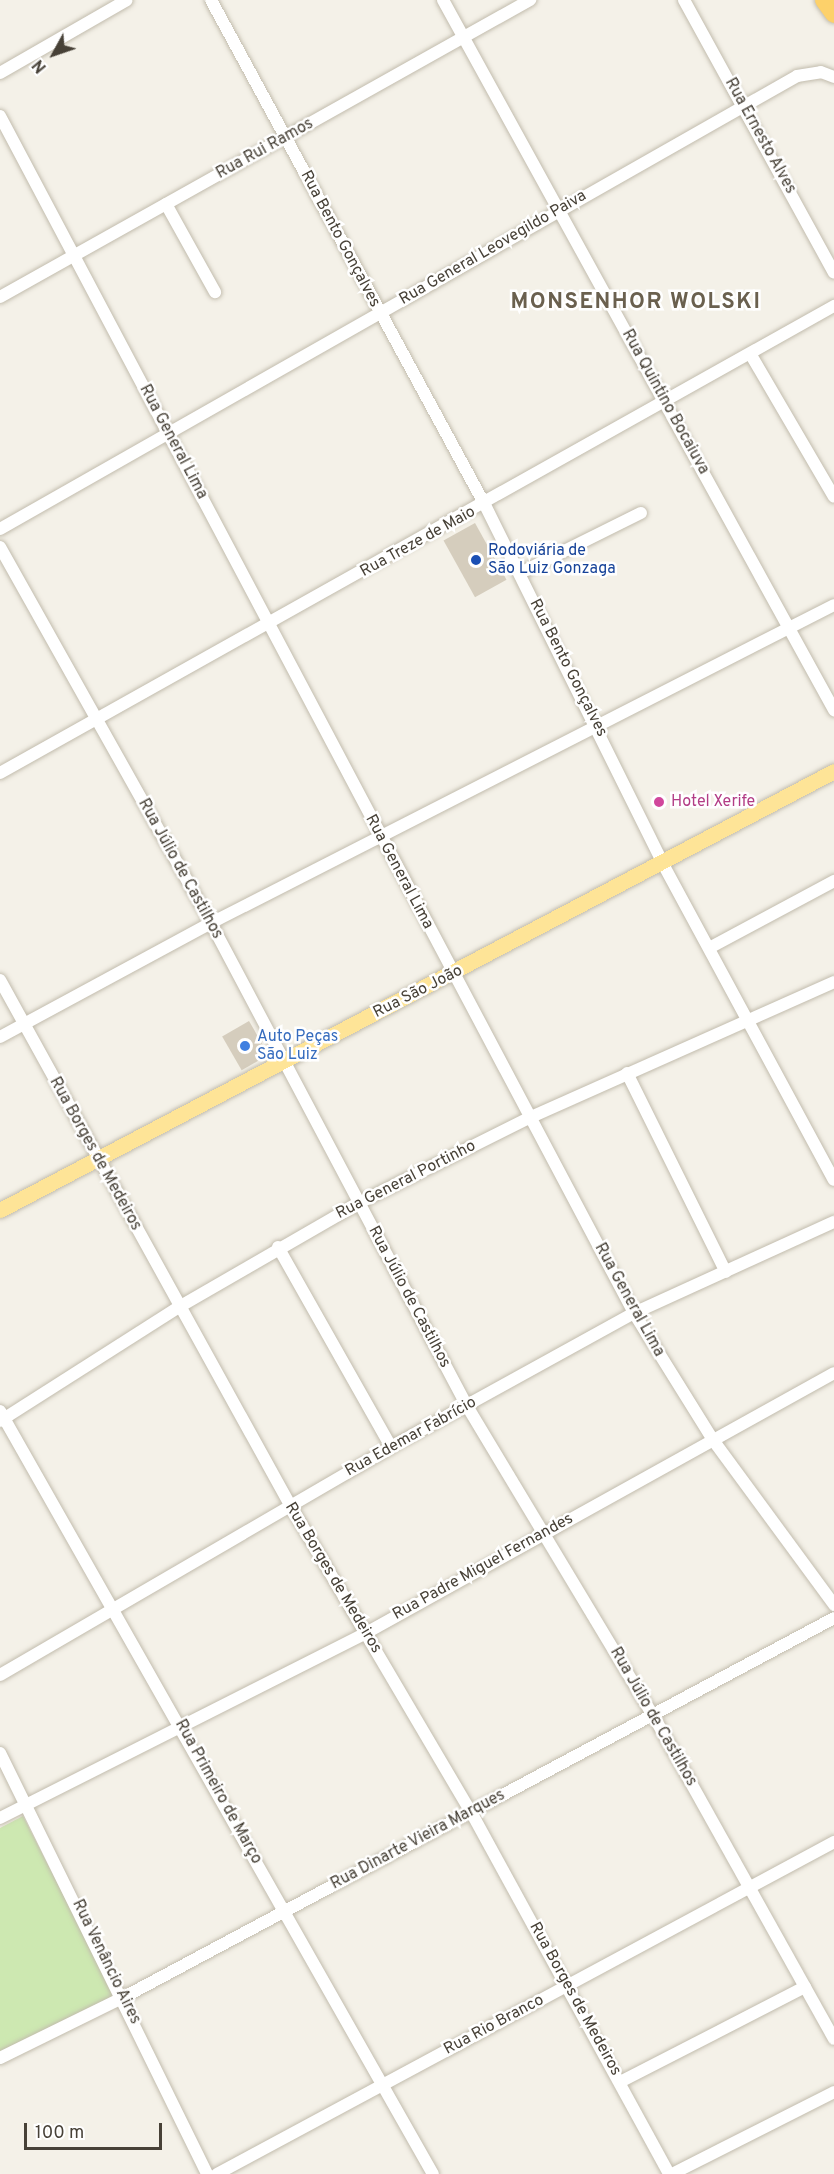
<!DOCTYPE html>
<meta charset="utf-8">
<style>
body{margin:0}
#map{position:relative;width:834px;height:2174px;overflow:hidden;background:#f4f1e8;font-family:Overpass,sans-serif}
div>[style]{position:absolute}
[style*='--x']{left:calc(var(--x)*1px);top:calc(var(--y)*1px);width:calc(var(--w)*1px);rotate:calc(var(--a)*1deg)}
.green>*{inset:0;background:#cde8b1}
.building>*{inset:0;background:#d5cdbd;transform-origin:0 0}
.roads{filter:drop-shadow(0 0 2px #c2bcad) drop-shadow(0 0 2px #c2bcad)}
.minor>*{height:12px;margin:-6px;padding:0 6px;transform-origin:6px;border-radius:6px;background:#fff}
.major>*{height:15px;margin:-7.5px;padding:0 7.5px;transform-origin:7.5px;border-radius:7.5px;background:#fee497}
.highway>*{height:18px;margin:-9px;padding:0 9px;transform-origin:9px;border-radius:9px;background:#fdd16a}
.dots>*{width:16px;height:16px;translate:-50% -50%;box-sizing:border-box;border:3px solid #fff;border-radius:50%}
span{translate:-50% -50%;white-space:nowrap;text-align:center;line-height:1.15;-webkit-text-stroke:5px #fff;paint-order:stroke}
.street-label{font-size:16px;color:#474137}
.transit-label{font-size:16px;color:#164399}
.left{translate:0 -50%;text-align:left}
.hotel-label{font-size:16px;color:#b23c85}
.shop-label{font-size:16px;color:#366cbe}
.district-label{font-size:22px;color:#6a604e;font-weight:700;letter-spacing:1.5px}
.north{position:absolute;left:24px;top:24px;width:60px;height:60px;-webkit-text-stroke:4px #fff;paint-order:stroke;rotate:230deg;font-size:16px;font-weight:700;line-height:24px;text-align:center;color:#474137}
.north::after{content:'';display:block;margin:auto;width:21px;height:27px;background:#474137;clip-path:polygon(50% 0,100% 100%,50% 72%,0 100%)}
.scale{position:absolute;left:24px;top:2123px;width:138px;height:27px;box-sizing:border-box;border:3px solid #474137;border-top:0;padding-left:8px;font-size:18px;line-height:21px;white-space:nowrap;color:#474137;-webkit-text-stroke:4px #fff;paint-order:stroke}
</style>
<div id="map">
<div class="green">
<div style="clip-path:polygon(23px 1816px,115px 1996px,0 2053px,0 1828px)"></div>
</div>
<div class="building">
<div style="left:475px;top:523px;width:65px;height:36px;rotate:61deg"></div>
<div style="left:249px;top:1021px;width:39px;height:31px;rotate:60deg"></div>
</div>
<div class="roads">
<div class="minor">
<div style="--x:211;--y:0;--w:575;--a:61.52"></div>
<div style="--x:485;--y:505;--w:401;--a:63.6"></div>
<div style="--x:663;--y:864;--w:359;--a:61.6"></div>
<div style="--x:443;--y:0;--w:811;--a:61.16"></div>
<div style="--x:684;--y:0;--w:311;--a:61.2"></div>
<div style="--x:0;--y:73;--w:146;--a:-29.9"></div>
<div style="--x:0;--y:116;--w:1355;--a:62.09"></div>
<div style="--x:634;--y:1313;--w:150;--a:58.1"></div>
<div style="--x:713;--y:1440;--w:205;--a:53.7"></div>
<div style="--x:166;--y:204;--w:101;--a:60.9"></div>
<div style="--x:0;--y:297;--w:608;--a:-29.27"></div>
<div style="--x:751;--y:355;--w:164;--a:59.7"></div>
<div style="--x:0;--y:529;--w:917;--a:-29.61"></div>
<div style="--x:797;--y:76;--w:24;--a:-9"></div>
<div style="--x:821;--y:72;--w:14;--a:21"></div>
<div style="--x:0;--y:547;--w:431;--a:60.7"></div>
<div style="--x:211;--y:923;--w:547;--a:62.08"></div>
<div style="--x:467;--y:1406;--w:361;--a:59"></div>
<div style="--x:653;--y:1715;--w:371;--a:60.8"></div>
<div style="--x:520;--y:573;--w:135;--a:-26.4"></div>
<div style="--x:0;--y:773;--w:956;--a:-29.25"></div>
<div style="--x:711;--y:947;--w:140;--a:-28.2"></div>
<div style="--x:0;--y:980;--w:600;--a:61.08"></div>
<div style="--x:290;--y:1505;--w:356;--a:59.5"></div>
<div style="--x:471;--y:1812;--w:413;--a:61.3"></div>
<div style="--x:0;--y:1037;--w:240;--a:-28.4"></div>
<div style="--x:211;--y:923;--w:699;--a:-27.04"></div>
<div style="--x:627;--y:1073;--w:222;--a:63.6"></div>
<div style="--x:278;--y:1247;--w:230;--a:60.5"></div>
<div style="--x:0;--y:1411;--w:877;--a:60.43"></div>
<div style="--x:0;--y:1421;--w:212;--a:-32.5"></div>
<div style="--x:179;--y:1307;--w:208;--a:-30"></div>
<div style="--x:359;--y:1203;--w:192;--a:-26.6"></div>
<div style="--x:531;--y:1117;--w:332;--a:-24"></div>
<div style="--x:0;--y:1675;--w:453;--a:-30.2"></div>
<div style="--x:391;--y:1447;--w:277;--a:-28.9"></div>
<div style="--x:634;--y:1313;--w:220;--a:-24.5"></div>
<div style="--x:0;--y:1753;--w:469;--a:63.8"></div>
<div style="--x:0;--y:1818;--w:410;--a:-26.8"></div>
<div style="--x:366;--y:1633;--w:535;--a:-29.05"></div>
<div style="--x:0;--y:2058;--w:138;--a:-26.2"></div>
<div style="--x:124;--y:1997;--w:805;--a:-28.09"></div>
<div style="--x:620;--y:2082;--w:208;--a:-27.2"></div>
<div style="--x:217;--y:2174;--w:701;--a:-28.28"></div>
<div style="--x:672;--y:2174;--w:182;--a:-26.8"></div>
</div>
<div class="major">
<div style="--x:0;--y:1210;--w:942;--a:-27.76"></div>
</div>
<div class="highway">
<div style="--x:824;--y:0;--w:17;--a:54"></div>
</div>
</div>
<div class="dots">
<div style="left:476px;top:560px;background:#1a4fb4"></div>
<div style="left:659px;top:802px;background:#d1479c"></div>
<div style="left:245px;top:1046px;background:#3f7fe0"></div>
</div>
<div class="street-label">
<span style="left:760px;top:136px;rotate:61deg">Rua Ernesto Alves</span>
<span style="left:265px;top:149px;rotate:-29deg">Rua Rui Ramos</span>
<span style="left:340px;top:239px;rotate:62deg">Rua Bento Gonçalves</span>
<span style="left:493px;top:248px;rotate:-30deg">Rua General Leovegildo Paiva</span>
<span style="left:665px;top:402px;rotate:61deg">Rua Quintino Bocaiuva</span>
<span style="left:173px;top:442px;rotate:62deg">Rua General Lima</span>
<span style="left:418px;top:542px;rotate:-29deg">Rua Treze de Maio</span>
<span style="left:568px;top:668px;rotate:63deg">Rua Bento Gonçalves</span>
<span style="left:180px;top:869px;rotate:61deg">Rua Júlio de Castilhos</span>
<span style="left:399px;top:872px;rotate:62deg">Rua General Lima</span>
<span style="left:418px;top:992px;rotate:-27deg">Rua São João</span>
<span style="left:95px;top:1154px;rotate:61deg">Rua Borges de Medeiros</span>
<span style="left:406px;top:1180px;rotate:-27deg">Rua General Portinho</span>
<span style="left:409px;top:1297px;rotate:62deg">Rua Júlio de Castilhos</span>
<span style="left:629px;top:1300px;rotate:61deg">Rua General Lima</span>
<span style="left:411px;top:1437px;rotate:-29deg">Rua Edemar Fabrício</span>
<span style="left:483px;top:1567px;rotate:-29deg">Rua Padre Miguel Fernandes</span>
<span style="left:333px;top:1578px;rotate:59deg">Rua Borges de Medeiros</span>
<span style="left:653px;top:1717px;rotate:60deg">Rua Júlio de Castilhos</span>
<span style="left:218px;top:1792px;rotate:61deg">Rua Primeiro de Março</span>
<span style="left:418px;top:1840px;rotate:-28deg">Rua Dinarte Vieira Marques</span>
<span style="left:106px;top:1962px;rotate:64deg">Rua Venâncio Aires</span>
<span style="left:575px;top:1999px;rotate:61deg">Rua Borges de Medeiros</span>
<span style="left:494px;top:2025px;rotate:-28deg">Rua Rio Branco</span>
</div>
<div class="transit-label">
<span class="left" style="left:488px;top:560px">Rodoviária de<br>São Luiz Gonzaga</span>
</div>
<div class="hotel-label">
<span class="left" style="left:671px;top:802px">Hotel Xerife</span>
</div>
<div class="shop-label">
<span class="left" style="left:257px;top:1046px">Auto Peças<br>São Luiz</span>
</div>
<div class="district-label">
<span style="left:636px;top:303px">MONSENHOR WOLSKI</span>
</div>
<div class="north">N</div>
<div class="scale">100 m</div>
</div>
